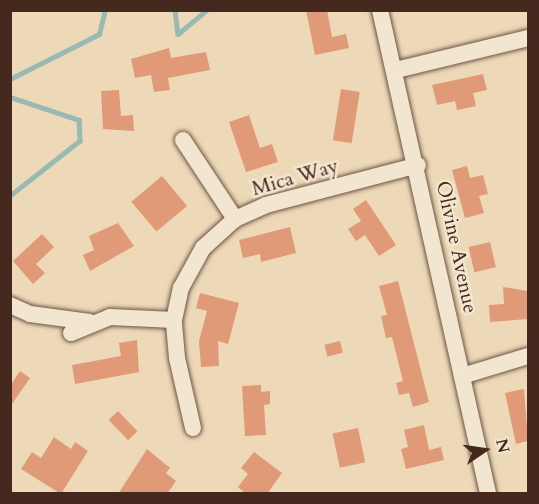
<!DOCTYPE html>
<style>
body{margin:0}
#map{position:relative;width:539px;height:504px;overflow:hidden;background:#edd9b8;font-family:Cardo,serif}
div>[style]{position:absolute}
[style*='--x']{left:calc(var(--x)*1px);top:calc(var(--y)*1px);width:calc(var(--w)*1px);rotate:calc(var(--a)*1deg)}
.stream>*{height:4.5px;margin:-2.25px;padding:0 2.25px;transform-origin:2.25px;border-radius:2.25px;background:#99bab3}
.building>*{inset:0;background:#e19a77;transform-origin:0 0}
.roads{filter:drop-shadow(0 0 2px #6f5544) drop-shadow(0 0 2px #6f5544)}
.minor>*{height:16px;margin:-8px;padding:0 8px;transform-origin:8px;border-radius:8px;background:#f3e6d1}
span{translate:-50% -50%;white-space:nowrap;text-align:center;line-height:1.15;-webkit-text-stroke:5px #f3e6d1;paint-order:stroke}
.street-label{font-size:20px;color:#45291e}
.frame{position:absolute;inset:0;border:12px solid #45291e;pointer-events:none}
.north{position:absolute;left:455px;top:420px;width:60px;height:60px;-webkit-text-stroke:4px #f3e6d1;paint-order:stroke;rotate:77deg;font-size:16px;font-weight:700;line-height:24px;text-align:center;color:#45291e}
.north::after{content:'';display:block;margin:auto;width:21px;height:27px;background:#45291e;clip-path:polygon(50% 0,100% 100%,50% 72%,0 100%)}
</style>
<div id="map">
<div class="stream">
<div style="--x:175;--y:10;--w:24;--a:83"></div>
<div style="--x:178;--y:34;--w:38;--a:-40"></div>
<div style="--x:10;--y:79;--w:100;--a:-26.8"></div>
<div style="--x:99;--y:34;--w:25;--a:-76"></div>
<div style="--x:10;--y:97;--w:73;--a:18.4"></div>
<div style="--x:79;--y:120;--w:21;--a:87"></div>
<div style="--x:80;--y:141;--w:89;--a:141.8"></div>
</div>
<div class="building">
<div style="clip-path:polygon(306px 10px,327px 10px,332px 37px,346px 34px,349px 48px,315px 55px)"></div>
<div style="clip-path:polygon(169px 48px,171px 58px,206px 52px,210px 70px,168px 78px,170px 90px,154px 92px,151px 75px,135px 78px,131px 59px)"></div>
<div style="clip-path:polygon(483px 74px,487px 90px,473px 93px,476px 106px,457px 110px,455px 101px,437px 105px,432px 85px)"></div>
<div style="left:341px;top:89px;width:19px;height:52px;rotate:9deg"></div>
<div style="clip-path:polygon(119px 90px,121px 116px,133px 115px,134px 131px,103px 129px,101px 91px)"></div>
<div style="clip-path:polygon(249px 115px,260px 148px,272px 144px,278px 162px,246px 172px,229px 122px)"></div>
<div style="clip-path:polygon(467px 166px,470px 178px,483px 175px,488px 194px,479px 196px,484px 213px,465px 218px,452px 170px)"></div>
<div style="left:162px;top:176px;width:39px;height:40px;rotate:50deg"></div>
<div style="clip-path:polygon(366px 200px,396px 245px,379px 256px,365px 235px,356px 241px,348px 229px,361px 221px,353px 209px)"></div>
<div style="clip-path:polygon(118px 223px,134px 246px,90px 271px,83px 255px,94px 250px,89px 236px)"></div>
<div style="clip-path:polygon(290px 227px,296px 253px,261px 262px,260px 254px,243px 258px,239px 240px)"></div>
<div style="clip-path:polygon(42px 234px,54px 247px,36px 264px,45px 273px,33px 284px,13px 261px)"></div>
<div style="left:490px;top:242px;width:26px;height:22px;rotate:77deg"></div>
<div style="clip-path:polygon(398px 281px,429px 402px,413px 407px,409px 393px,399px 395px,396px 383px,403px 381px,392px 337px,386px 338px,381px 316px,387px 315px,379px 286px)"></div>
<div style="clip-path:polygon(503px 287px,528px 291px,528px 319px,490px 322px,489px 305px,504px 304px)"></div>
<div style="clip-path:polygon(200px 293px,239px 303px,228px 344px,218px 341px,219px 366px,201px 367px,199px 341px,207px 311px,196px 308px)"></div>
<div style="clip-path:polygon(137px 340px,139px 372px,75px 384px,72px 365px,121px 356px,119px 343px)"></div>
<div style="left:340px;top:341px;width:12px;height:16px;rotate:76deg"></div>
<div style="clip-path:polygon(20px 371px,30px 378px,10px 407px,10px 386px)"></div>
<div style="clip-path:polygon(261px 385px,261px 392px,270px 391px,270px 404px,264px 405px,266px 435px,245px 436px,242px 386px)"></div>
<div style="clip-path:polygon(524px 389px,528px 441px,516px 444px,505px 393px)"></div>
<div style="left:118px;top:411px;width:28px;height:13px;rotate:46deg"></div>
<div style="clip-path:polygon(424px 425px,429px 450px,441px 447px,444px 460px,406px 469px,401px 449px,408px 447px,404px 430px)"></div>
<div style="left:358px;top:428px;width:35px;height:26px;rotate:78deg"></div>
<div style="clip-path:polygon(54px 437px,71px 449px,75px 442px,88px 451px,61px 494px,21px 469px,32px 452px,41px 458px)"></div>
<div style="clip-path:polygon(147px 449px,170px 468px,166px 473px,176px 481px,167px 494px,118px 494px)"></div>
<div style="clip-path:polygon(254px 452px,282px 473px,267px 494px,246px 494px,238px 487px,248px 474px,241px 468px)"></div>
</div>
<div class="roads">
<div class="minor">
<div style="--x:380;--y:10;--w:496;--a:77.4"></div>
<div style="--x:396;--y:70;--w:136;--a:-13.6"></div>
<div style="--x:183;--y:140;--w:95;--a:56.6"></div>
<div style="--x:10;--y:305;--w:22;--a:24"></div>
<div style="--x:30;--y:314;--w:60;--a:7.7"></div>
<div style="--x:71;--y:333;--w:42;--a:-22.3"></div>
<div style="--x:110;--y:317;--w:64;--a:2.7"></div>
<div style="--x:462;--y:376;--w:69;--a:-16.9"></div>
<div style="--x:193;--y:428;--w:72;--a:-102.9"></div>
<div style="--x:177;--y:358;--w:38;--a:-95"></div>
<div style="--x:174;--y:320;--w:33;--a:-78"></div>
<div style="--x:181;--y:288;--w:46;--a:-61.2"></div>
<div style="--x:203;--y:248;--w:43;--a:-42.2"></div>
<div style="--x:235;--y:219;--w:34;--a:-24"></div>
<div style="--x:266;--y:205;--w:157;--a:-14.7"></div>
</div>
</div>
<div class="street-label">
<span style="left:295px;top:177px;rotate:-16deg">Mica Way</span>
<span style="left:457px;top:247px;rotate:78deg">Olivine Avenue</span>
</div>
<div class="frame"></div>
<div class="north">N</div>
</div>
